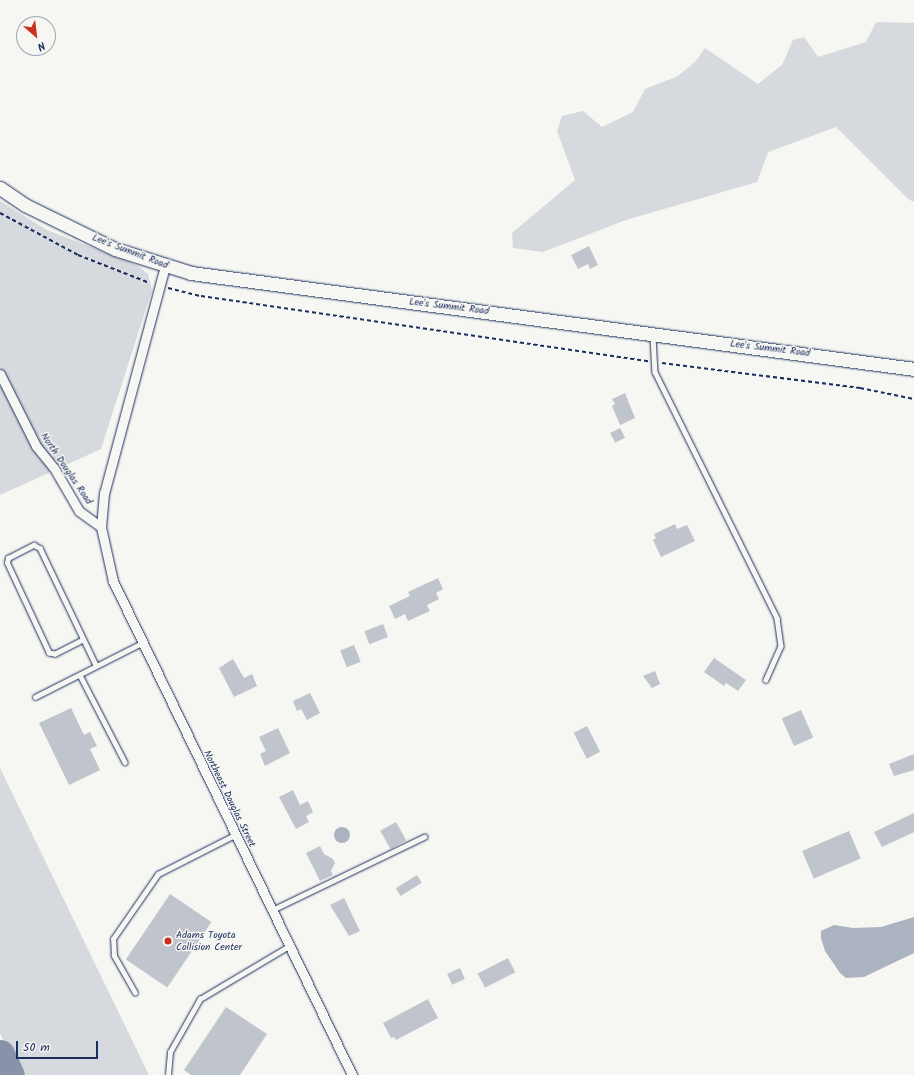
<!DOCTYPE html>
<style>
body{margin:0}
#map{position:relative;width:914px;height:1075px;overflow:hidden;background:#f6f6f2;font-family:Kalam,sans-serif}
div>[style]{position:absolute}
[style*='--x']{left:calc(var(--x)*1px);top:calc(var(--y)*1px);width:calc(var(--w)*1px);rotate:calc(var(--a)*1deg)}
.green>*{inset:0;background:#d6d9dd}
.water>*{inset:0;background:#abb2c0}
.round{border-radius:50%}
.taxiway>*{height:29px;margin:-14.5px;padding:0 14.5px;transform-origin:14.5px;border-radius:14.5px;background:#8892a8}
.building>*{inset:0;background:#c0c4cd;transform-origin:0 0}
.path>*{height:2px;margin-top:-1px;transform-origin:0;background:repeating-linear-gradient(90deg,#1b2f5e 0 4px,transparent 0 7px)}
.roads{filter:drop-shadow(0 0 1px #1b2f5e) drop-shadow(0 0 1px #1b2f5e)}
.lane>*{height:4.5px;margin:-2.25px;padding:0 2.25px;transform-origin:2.25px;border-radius:2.25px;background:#f6f6f2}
.street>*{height:9px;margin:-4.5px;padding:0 4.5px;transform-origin:4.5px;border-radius:4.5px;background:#f6f6f2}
.secondary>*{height:13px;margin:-6.5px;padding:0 6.5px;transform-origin:6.5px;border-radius:6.5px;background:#f6f6f2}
.dots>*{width:11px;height:11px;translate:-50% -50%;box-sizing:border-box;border:2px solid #f6f6f2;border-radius:50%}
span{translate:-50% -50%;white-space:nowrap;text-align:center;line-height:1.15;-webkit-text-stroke:3px #f6f6f2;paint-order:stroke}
.street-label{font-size:10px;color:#1b2f5e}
.poi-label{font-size:10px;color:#1b2f5e}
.left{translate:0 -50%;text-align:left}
.north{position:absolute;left:16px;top:16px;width:40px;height:40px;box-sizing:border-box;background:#f6f6f2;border:1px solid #9ea6b7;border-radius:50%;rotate:152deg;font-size:11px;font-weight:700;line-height:16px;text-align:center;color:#1b2f5e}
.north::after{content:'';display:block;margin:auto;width:14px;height:18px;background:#c8321e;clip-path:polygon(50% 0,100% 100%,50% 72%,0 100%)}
.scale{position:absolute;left:16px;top:1041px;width:82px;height:18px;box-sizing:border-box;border:2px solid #1b2f5e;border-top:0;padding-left:5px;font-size:12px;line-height:14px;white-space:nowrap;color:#1b2f5e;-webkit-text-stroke:3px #f6f6f2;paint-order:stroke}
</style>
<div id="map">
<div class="green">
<div style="clip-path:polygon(876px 22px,914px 23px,914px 202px,908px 199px,836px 127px,768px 152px,757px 182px,626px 220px,543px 252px,513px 248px,512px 233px,575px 180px,557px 131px,562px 116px,583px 111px,602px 127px,633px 112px,645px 89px,678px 76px,696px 61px,705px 48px,758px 84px,782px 65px,793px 40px,804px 37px,818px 57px,866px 42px)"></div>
<div style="clip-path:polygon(0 201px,47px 230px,137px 265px,148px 274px,152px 290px,101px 449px,0 495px)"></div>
<div style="clip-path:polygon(0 768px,149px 1075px,19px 1075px,0 1033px)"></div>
</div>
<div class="water">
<div class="round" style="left:334px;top:827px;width:16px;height:16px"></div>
<div style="clip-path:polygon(914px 917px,914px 953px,864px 977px,846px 978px,840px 973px,825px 951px,821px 938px,821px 931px,834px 925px,853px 928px,881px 927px)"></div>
</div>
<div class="taxiway">
<div style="--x:0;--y:1054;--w:23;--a:65"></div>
</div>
<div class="building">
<div style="clip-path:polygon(589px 246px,598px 265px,590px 269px,588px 264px,578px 269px,571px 255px)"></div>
<div style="clip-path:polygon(625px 393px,635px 418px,620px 425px,612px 406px,615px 404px,612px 399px)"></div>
<div style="left:620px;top:428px;width:11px;height:11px;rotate:63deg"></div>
<div style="clip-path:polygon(675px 524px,677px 529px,687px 525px,695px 541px,661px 557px,653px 540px,656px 538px,654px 534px)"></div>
<div style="clip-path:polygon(438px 578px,443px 589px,436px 593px,439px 599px,427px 605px,430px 611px,408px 621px,405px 614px,395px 619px,389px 606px,410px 596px,408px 592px)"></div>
<div style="left:383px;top:624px;width:14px;height:20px;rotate:69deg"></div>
<div style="left:354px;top:645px;width:18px;height:15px;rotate:68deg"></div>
<div style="clip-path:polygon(714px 658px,746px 680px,738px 691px,726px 683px,724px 686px,704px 672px)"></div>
<div style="clip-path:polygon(233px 659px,244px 678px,252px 674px,257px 686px,234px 697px,219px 668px)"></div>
<div style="clip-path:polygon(655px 671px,660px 684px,652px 688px,643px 676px)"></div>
<div style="clip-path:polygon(310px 693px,320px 713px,307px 720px,301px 709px,297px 711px,293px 701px)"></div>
<div style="clip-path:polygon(71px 708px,84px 735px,90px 732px,97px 746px,90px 749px,100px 770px,69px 785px,39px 723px)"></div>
<div style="left:801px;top:710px;width:30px;height:21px;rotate:66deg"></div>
<div style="left:587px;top:726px;width:29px;height:15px;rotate:63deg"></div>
<div style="clip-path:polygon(278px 728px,290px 753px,265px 766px,260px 754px,266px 751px,259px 737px)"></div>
<div style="clip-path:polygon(914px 754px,914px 770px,894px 776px,889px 764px)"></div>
<div style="clip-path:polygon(293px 790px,300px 805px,308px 801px,313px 812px,306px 816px,309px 822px,296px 829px,279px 797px)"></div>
<div style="clip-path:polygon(914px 813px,914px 832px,882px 847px,874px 832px)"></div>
<div style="left:396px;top:822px;width:21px;height:18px;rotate:61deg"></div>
<div style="left:849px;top:831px;width:30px;height:51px;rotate:67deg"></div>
<div style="clip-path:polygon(320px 846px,324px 854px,333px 859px,335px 863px,331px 871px,333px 875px,320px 881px,306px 853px)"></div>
<div style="left:417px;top:875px;width:9px;height:25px;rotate:58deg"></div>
<div style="left:170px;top:894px;width:50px;height:79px;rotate:34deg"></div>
<div style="clip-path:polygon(344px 898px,360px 931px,349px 936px,330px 905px)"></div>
<div style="left:508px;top:958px;width:16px;height:34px;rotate:63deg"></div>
<div style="left:460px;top:968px;width:12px;height:14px;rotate:66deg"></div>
<div style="clip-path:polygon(428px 999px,438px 1018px,396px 1040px,394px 1037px,391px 1038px,383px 1023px)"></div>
<div style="clip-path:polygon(226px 1007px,267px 1034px,240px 1075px,191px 1075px,184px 1070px)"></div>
</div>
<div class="path">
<div style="--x:0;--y:213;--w:89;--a:28.3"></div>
<div style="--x:78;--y:255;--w:77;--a:21.3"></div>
<div style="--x:168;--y:288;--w:34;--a:14"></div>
<div style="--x:201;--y:296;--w:452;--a:8.3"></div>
<div style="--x:662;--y:363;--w:200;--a:7.2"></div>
<div style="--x:860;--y:388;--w:55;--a:11.5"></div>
</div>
<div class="roads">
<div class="lane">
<div style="--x:653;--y:336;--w:36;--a:87"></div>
<div style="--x:655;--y:372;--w:275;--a:63.6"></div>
<div style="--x:777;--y:618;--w:28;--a:82"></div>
<div style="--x:781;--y:646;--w:37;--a:114"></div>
<div style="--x:83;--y:640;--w:31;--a:153"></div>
<div style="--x:55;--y:654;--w:6;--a:-171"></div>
<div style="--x:49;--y:653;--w:99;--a:-115"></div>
<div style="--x:7;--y:563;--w:5;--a:-79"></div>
<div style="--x:8;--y:558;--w:29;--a:-27"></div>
<div style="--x:34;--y:545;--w:7;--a:27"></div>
<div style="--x:40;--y:548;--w:130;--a:64.4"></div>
<div style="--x:80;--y:675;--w:98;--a:62.7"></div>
<div style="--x:35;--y:697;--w:120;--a:-26.8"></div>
<div style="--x:272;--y:910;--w:169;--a:-25.7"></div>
<div style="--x:135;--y:993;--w:43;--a:-119.6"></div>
<div style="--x:114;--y:956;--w:17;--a:-93"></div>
<div style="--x:113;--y:939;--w:79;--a:-55.3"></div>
<div style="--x:158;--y:874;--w:86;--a:-26.9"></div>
<div style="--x:168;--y:1075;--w:23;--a:-85"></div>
<div style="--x:170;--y:1052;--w:61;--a:-60.5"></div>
<div style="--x:200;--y:999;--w:104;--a:-30.8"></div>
</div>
<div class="street">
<div style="--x:165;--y:266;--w:235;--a:105"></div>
<div style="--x:104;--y:493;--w:34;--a:95"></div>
<div style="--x:101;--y:527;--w:55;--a:77.5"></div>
<div style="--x:113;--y:581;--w:549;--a:64.18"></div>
<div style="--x:0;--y:374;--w:80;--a:63.4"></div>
<div style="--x:36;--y:446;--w:28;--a:51"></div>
<div style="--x:54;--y:468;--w:50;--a:59.8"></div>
<div style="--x:79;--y:511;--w:27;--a:36"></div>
</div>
<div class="secondary">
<div style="--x:0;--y:188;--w:30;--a:34"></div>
<div style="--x:25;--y:205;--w:100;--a:26.1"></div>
<div style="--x:115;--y:249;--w:80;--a:17.5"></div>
<div style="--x:191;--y:273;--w:729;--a:7.56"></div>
</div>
</div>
<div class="dots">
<div style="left:168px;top:941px;background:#c8321e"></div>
</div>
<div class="street-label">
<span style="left:130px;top:252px;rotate:21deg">Lee's Summit Road</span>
<span style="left:449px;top:307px;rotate:7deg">Lee's Summit Road</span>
<span style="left:770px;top:349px;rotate:7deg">Lee's Summit Road</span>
<span style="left:66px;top:469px;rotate:56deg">North Douglas Road</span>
<span style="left:229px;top:799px;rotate:64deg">Northeast Douglas Street</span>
</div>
<div class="poi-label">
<span class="left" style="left:176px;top:941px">Adams Toyota<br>Collision Center</span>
</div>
<div class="north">N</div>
<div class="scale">50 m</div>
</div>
